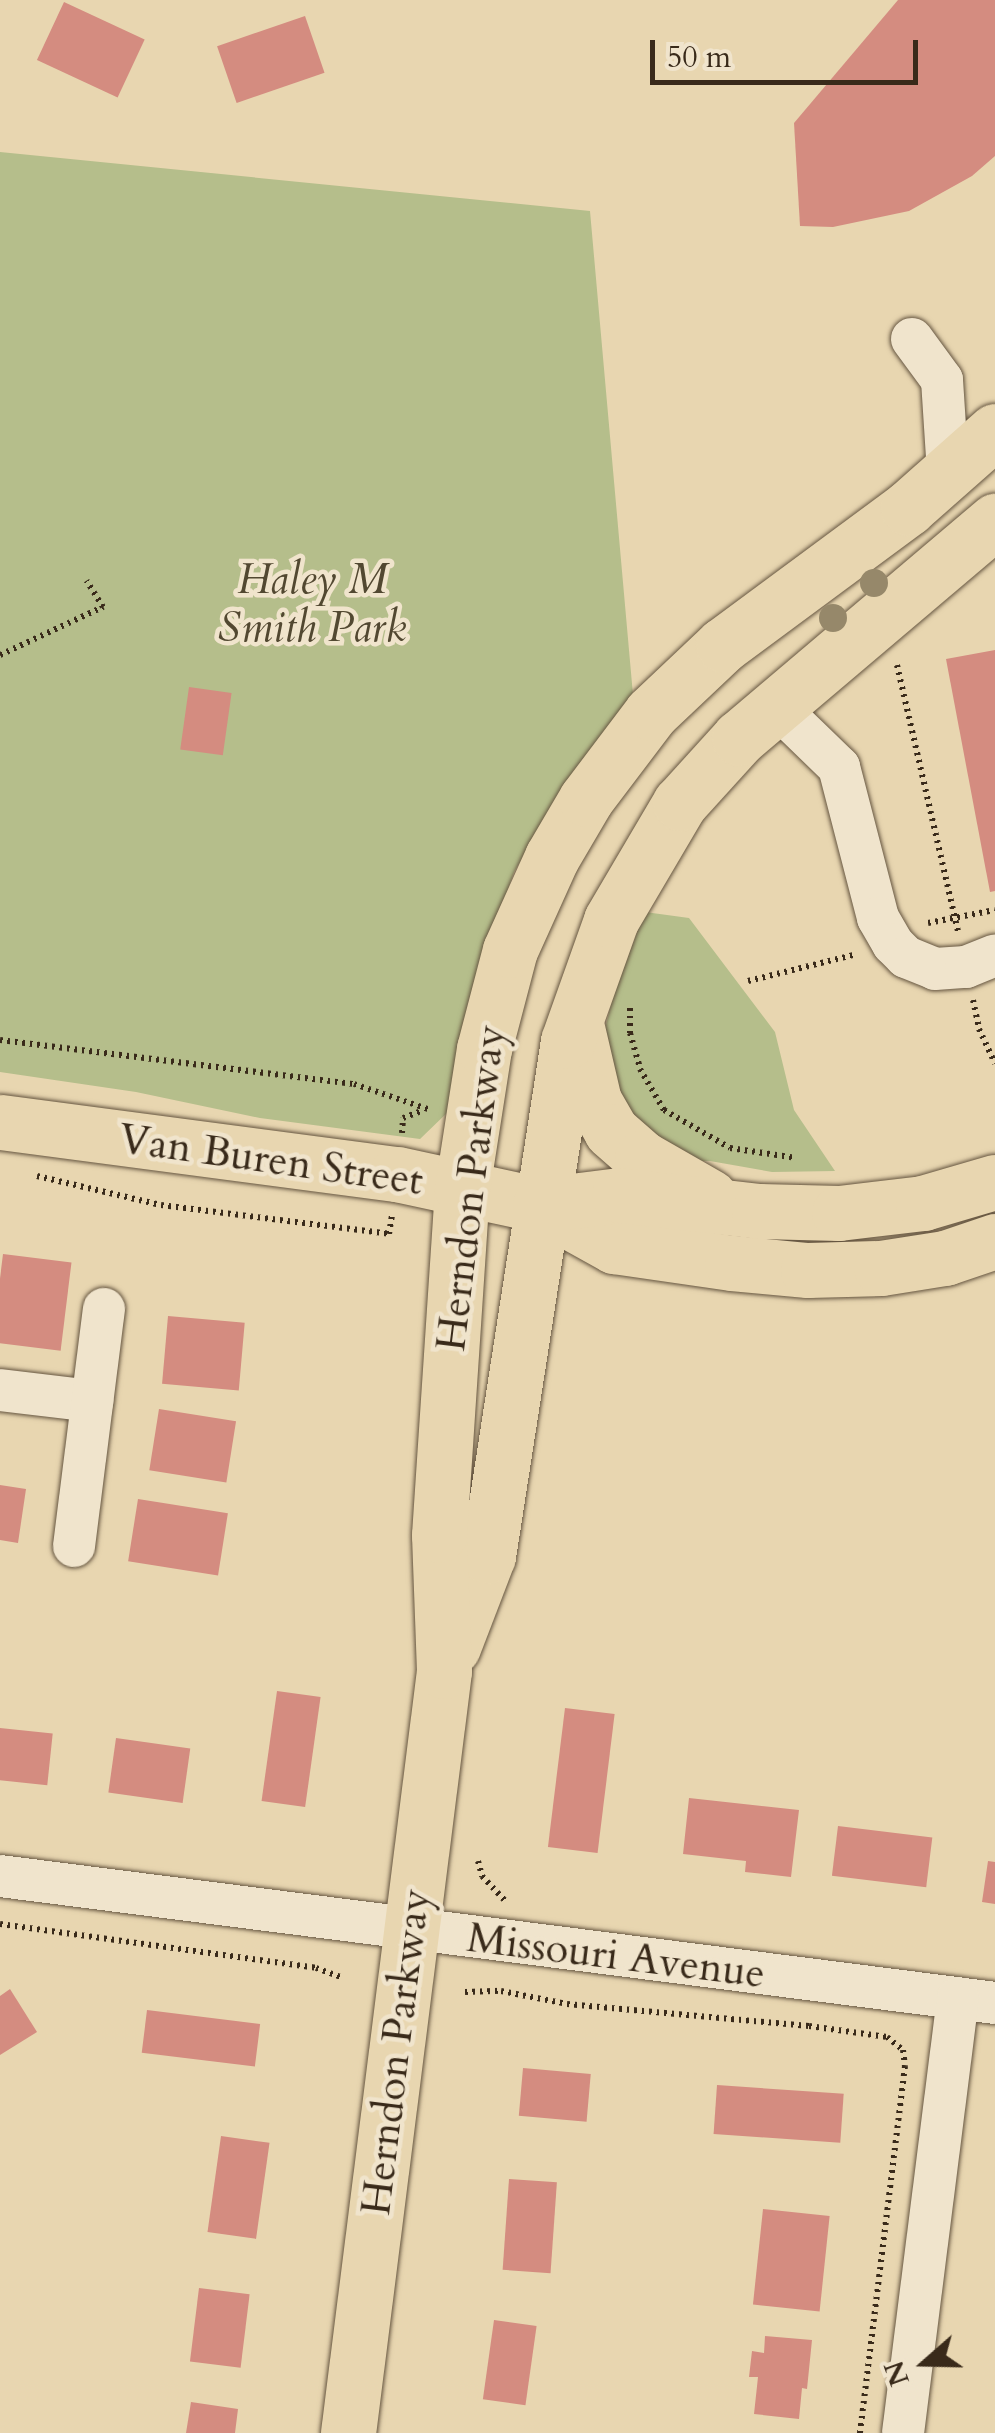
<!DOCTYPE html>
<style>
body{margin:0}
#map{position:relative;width:995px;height:2433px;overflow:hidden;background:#e8d6b0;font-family:Cardo,serif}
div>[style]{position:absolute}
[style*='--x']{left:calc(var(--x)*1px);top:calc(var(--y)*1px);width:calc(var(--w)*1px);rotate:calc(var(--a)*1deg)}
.green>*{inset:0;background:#b5be8b}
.building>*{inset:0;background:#d48c80;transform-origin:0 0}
.path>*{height:6px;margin-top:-3px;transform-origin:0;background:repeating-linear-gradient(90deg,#392a1a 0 2.5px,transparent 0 7.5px)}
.roads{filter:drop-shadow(0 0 2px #655540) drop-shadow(0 0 2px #655540)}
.minor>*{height:42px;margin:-21px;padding:0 21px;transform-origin:21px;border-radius:21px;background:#f0e4cc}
.major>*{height:55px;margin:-27.5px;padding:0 27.5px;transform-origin:27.5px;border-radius:27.5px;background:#e8d6b0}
.trees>*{width:28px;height:28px;margin:-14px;border-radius:50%;background:#96886a}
span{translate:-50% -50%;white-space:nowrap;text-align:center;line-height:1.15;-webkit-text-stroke:9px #f0e4cc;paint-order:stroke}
.park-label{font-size:42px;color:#524831;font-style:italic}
.street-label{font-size:42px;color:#392a1a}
.north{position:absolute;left:875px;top:2313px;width:100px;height:100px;-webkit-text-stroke:8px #f0e4cc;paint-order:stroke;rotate:250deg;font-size:28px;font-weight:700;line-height:40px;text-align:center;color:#392a1a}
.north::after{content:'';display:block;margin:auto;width:35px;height:45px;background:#392a1a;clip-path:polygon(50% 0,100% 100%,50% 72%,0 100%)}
.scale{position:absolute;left:650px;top:40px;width:268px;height:45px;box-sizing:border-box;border:5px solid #392a1a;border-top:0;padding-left:12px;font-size:30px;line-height:35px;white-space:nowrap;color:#392a1a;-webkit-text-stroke:8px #f0e4cc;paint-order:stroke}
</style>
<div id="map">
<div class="green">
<div style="clip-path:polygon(0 152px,590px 211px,633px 695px,559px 796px,514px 872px,478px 975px,450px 1110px,420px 1139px,260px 1118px,136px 1092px,0 1072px)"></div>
<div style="clip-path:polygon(645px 912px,689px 918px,775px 1032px,794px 1110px,835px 1171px,772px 1172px,710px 1161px,668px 1161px,617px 1149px,599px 1054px,614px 992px)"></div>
</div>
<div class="building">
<div style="clip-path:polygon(898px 0,995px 0,995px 156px,972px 176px,909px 211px,833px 227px,800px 226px,794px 123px)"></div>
<div style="left:64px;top:2px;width:89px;height:64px;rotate:25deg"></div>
<div style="left:305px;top:16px;width:60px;height:93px;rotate:71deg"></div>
<div style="clip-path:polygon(995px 650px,995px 891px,990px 892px,946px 659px)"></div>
<div style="left:189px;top:687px;width:43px;height:63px;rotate:8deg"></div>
<div style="left:3px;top:1254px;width:69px;height:89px;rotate:7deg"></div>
<div style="left:168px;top:1316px;width:77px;height:68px;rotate:5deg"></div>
<div style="left:159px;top:1409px;width:78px;height:62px;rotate:9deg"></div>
<div style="clip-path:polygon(0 1485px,26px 1489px,18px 1543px,0 1540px)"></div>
<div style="left:138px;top:1499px;width:91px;height:63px;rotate:9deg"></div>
<div style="left:277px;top:1691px;width:44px;height:111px;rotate:8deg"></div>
<div style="left:565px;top:1708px;width:50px;height:140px;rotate:7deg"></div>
<div style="left:0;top:1728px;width:53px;height:52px;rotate:6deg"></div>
<div style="left:116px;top:1738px;width:75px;height:55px;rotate:8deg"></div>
<div style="clip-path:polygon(689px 1798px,799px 1810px,791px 1877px,745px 1872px,746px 1861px,683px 1854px)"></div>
<div style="left:838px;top:1826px;width:95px;height:50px;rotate:7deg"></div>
<div style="clip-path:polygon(988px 1861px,995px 1862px,995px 1904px,982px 1902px)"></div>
<div style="clip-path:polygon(10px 1989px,37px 2032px,0 2055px,0 1996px)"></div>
<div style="left:147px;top:2010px;width:114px;height:43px;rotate:7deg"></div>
<div style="left:523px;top:2068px;width:68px;height:48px;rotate:5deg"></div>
<div style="left:717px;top:2085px;width:127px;height:49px;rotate:4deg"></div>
<div style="left:221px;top:2136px;width:49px;height:97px;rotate:8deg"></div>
<div style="left:509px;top:2179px;width:48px;height:91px;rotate:4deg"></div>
<div style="left:763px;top:2209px;width:67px;height:96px;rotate:6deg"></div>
<div style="left:199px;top:2288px;width:51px;height:74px;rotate:7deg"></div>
<div style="left:494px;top:2320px;width:43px;height:80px;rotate:8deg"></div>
<div style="clip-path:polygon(765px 2336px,812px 2340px,807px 2389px,802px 2388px,799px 2419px,754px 2414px,758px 2377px,749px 2377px,752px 2351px,764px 2353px)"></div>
<div style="clip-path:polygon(191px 2402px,238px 2409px,235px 2433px,186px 2433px)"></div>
</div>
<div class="path">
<div style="--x:0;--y:655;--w:114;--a:-25"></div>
<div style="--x:103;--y:607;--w:31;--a:-122"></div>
<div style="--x:897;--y:665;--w:274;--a:77.1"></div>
<div style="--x:928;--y:923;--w:68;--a:-11"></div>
<div style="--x:748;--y:981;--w:112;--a:-13.9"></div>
<div style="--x:973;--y:1000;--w:30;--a:78"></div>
<div style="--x:979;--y:1029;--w:38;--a:65"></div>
<div style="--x:630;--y:1008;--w:25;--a:90"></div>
<div style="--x:630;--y:1033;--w:37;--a:74"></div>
<div style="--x:640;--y:1069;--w:48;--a:59.7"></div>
<div style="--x:664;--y:1110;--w:76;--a:29.9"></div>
<div style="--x:730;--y:1148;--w:67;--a:8.6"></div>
<div style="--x:0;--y:1040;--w:357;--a:7.1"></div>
<div style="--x:354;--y:1084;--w:81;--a:18.7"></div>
<div style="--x:402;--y:1133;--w:15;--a:-86"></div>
<div style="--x:403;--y:1118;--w:22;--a:-21"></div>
<div style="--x:37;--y:1176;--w:127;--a:13.2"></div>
<div style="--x:161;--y:1205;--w:230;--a:7.2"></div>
<div style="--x:389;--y:1234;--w:19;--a:-81"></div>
<div style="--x:478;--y:1861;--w:16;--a:75"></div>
<div style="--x:482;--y:1876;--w:33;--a:47"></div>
<div style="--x:0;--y:1924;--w:319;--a:7.9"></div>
<div style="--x:316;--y:1968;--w:27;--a:20"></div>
<div style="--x:465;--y:1992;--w:36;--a:-2"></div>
<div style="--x:501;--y:1991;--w:67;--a:11.1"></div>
<div style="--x:567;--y:2004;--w:243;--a:5.2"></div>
<div style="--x:809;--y:2026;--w:79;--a:8"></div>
<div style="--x:887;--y:2037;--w:21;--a:39"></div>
<div style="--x:903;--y:2050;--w:16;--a:83"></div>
<div style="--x:905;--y:2066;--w:370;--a:97"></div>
</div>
<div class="roads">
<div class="minor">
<div style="--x:912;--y:339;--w:51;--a:53.8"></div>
<div style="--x:942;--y:380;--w:94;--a:86.3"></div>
<div style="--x:776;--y:706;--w:88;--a:44.1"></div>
<div style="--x:839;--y:767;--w:156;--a:75.5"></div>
<div style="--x:878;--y:918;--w:30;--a:60"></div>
<div style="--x:893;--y:944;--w:18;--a:45"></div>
<div style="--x:906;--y:957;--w:31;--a:22"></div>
<div style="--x:935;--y:969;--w:31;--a:-4"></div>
<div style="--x:966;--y:967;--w:31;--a:-22"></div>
<div style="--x:0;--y:1390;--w:93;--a:6.8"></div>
<div style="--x:74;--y:1546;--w:239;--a:-82.8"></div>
<div style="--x:0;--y:1876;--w:1003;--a:7.27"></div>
<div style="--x:903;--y:2433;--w:438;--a:-82.8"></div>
</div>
<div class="major">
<div style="--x:577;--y:1028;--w:75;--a:76.9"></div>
<div style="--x:594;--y:1101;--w:34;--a:60"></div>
<div style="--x:611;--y:1131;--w:41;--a:41.1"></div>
<div style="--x:642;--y:1158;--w:78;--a:29.8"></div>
<div style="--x:0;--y:1122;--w:400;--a:7.5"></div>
<div style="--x:397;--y:1174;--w:146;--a:12.2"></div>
<div style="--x:540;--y:1205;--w:85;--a:29"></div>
<div style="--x:614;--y:1246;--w:119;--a:8.2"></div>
<div style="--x:732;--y:1263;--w:76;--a:5.3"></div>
<div style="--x:808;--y:1270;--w:73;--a:-1.6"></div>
<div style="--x:881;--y:1268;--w:65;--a:-8.9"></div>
<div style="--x:945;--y:1258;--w:53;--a:-18.8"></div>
<div style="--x:540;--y:1205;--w:80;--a:-7.2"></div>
<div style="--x:619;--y:1195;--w:141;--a:6.5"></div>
<div style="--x:759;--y:1211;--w:80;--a:1.4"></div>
<div style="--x:839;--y:1213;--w:85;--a:-6.8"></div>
<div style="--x:923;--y:1203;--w:75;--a:-16.3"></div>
<div style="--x:453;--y:1647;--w:97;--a:-69"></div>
<div style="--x:488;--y:1556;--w:521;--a:-81.17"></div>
<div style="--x:568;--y:1041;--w:128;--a:-70.4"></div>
<div style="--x:611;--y:920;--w:136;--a:-59.5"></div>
<div style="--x:680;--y:803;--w:88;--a:-47.8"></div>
<div style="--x:739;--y:738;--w:336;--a:-40.3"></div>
<div style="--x:348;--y:2433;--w:768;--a:-82.82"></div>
<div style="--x:444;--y:1671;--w:136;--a:-92.1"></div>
<div style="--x:439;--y:1535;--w:347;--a:-86.2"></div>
<div style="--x:462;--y:1189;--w:142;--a:-81.1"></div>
<div style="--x:484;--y:1049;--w:102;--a:-75.3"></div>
<div style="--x:510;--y:950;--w:102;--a:-65.7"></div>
<div style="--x:552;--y:857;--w:67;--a:-59.6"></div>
<div style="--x:586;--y:799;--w:108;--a:-52.9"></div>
<div style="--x:651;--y:713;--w:99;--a:-43.4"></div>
<div style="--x:723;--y:645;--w:230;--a:-36.5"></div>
<div style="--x:908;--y:508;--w:116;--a:-41.5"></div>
</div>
</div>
<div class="trees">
<div style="left:874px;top:583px"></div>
<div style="left:833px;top:618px"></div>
</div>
<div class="park-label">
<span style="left:312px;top:604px">Haley M<br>Smith Park</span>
</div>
<div class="street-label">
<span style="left:271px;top:1160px;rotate:8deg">Van Buren Street</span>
<span style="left:471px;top:1188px;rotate:-83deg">Herndon Parkway</span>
<span style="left:616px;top:1956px;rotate:7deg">Missouri Avenue</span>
<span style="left:396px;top:2052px;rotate:-83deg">Herndon Parkway</span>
</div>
<div class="north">N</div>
<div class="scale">50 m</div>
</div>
